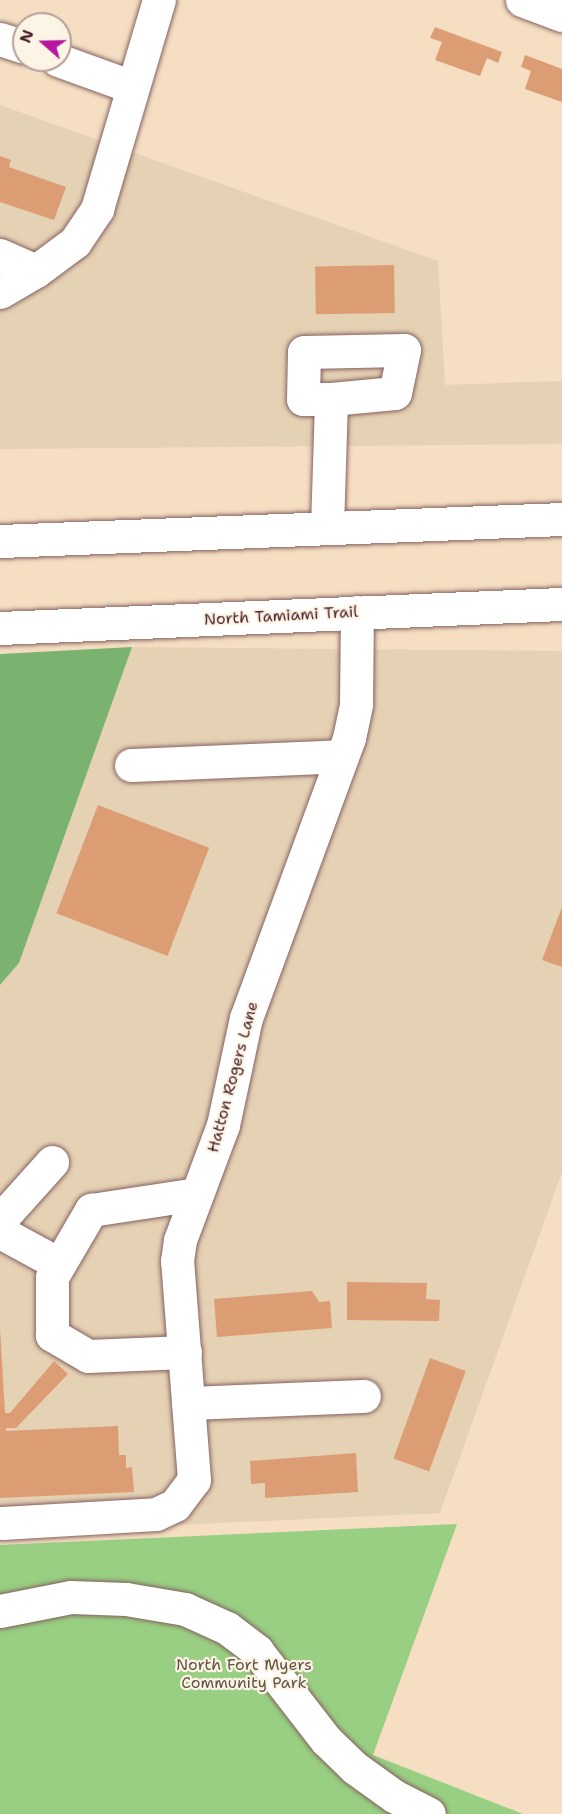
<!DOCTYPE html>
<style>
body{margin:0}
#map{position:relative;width:562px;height:1814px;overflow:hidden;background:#f5dec2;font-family:"Shantell Sans",sans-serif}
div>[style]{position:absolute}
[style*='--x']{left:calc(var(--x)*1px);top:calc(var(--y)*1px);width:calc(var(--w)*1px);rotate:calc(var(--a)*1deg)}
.built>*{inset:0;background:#e5d1b4}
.green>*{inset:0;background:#98cf82}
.forest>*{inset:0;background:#7ab270}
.building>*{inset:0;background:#dd9d74;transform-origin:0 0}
.roads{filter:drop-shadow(0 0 2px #866260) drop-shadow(0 0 2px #866260)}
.minor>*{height:33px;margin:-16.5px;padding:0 16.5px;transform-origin:16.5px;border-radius:16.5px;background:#fff}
.major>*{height:33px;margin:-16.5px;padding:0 16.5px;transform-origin:16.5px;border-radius:16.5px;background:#fff}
span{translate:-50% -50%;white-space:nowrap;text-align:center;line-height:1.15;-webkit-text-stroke:4.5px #fcf5e5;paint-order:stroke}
.street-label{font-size:16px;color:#4a1f2b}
.park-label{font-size:16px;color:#615445}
.north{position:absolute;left:12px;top:12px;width:60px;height:60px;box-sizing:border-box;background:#fcf5e5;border:2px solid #b59f9b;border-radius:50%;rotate:290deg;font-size:16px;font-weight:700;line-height:24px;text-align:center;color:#4a1f2b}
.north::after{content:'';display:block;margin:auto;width:21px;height:27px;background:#b5179e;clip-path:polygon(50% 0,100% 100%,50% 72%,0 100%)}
</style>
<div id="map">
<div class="built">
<div style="clip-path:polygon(0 105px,438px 261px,445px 385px,562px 381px,562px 444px,0 449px)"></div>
<div style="clip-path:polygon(132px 647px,562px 651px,562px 1172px,440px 1513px,0 1533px,0 985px,19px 963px)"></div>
</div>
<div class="green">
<div style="clip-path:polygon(457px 1524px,373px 1755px,523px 1814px,0 1814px,0 1545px)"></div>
</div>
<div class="forest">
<div style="clip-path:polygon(132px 647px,19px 963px,0 985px,0 654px)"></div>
</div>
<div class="building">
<div style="clip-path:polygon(435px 27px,502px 52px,498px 63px,487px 58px,480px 76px,435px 60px,442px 42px,430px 38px)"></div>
<div style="clip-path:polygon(525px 55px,562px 69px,562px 102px,525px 89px,531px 71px,521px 67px)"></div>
<div style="clip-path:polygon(0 156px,11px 160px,9px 167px,66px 187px,54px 220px,0 202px)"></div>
<div style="left:394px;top:265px;width:48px;height:79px;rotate:89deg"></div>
<div style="left:98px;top:805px;width:119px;height:116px;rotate:21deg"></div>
<div style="clip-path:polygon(562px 907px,562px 967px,542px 960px)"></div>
<div style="clip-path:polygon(347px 1282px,427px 1283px,426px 1299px,440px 1300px,439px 1321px,347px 1320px)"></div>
<div style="clip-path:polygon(312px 1291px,319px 1302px,330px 1301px,332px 1328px,217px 1337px,214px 1299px)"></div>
<div style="clip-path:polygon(0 1328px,5px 1413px,10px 1413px,54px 1361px,68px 1374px,16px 1428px,6px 1428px,6px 1431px,118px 1426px,119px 1455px,126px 1455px,126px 1468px,132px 1467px,134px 1492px,0 1498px)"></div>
<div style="left:430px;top:1358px;width:38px;height:107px;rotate:20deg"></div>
<div style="clip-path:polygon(356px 1453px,358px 1492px,265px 1498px,265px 1483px,251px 1484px,250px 1461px)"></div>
</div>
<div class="roads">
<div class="minor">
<div style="--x:522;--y:0;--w:43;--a:20.6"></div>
<div style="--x:0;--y:39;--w:25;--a:18"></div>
<div style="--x:58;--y:60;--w:77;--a:19.9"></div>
<div style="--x:0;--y:255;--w:39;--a:24"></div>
<div style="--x:36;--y:271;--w:49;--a:-36.6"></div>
<div style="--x:75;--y:242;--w:40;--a:-56"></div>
<div style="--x:97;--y:209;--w:218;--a:-73.5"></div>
<div style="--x:0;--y:292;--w:42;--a:-30.3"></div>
<div style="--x:327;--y:528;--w:129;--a:-88.2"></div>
<div style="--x:331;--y:399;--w:64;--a:-5.4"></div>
<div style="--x:395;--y:393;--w:44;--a:-78.2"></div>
<div style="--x:404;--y:350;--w:100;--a:178.9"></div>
<div style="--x:304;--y:352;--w:47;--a:91.2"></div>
<div style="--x:303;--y:399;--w:28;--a:0"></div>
<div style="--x:131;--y:765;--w:211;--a:-2.4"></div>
<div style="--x:0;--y:1220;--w:78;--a:-48.1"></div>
<div style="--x:0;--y:1232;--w:67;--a:28.5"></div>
<div style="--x:185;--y:1352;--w:97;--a:177.6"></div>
<div style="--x:88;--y:1356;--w:42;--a:-149.7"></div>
<div style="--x:52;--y:1335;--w:58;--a:-90"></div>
<div style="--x:52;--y:1277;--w:78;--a:-59.8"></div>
<div style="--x:91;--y:1210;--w:107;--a:-8.6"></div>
<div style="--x:188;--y:1403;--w:176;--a:-2.3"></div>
<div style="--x:2;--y:1523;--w:154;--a:-3.3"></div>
<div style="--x:156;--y:1514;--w:21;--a:-25"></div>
<div style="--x:175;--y:1505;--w:31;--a:-53"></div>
<div style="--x:194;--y:1480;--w:220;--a:-94.4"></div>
<div style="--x:177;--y:1261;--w:21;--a:-82"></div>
<div style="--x:180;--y:1240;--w:123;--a:-69.5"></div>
<div style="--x:223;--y:1125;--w:109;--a:-77.9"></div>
<div style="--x:246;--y:1018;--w:298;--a:-69.8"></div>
<div style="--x:349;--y:738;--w:35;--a:-78"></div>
<div style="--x:356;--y:704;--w:92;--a:-89.4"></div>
<div style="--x:0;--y:1611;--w:72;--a:-11.2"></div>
<div style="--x:71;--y:1597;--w:55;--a:2.1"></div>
<div style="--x:126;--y:1599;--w:60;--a:9.6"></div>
<div style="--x:185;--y:1609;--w:46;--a:24.3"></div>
<div style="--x:227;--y:1628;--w:38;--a:37"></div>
<div style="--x:257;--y:1651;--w:113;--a:52.2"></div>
<div style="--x:326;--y:1740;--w:40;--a:44"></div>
<div style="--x:355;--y:1768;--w:48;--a:35.7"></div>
<div style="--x:394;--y:1796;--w:39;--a:27"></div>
</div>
<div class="major">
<div style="--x:0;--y:541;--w:562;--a:-2.24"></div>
<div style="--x:0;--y:628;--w:563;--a:-2.45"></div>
</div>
</div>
<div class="street-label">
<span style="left:281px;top:616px;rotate:-3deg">North Tamiami Trail</span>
<span style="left:233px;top:1077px;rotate:-75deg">Hatton Rogers Lane</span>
</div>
<div class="park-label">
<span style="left:244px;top:1674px">North Fort Myers<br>Community Park</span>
</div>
<div class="north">N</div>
</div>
